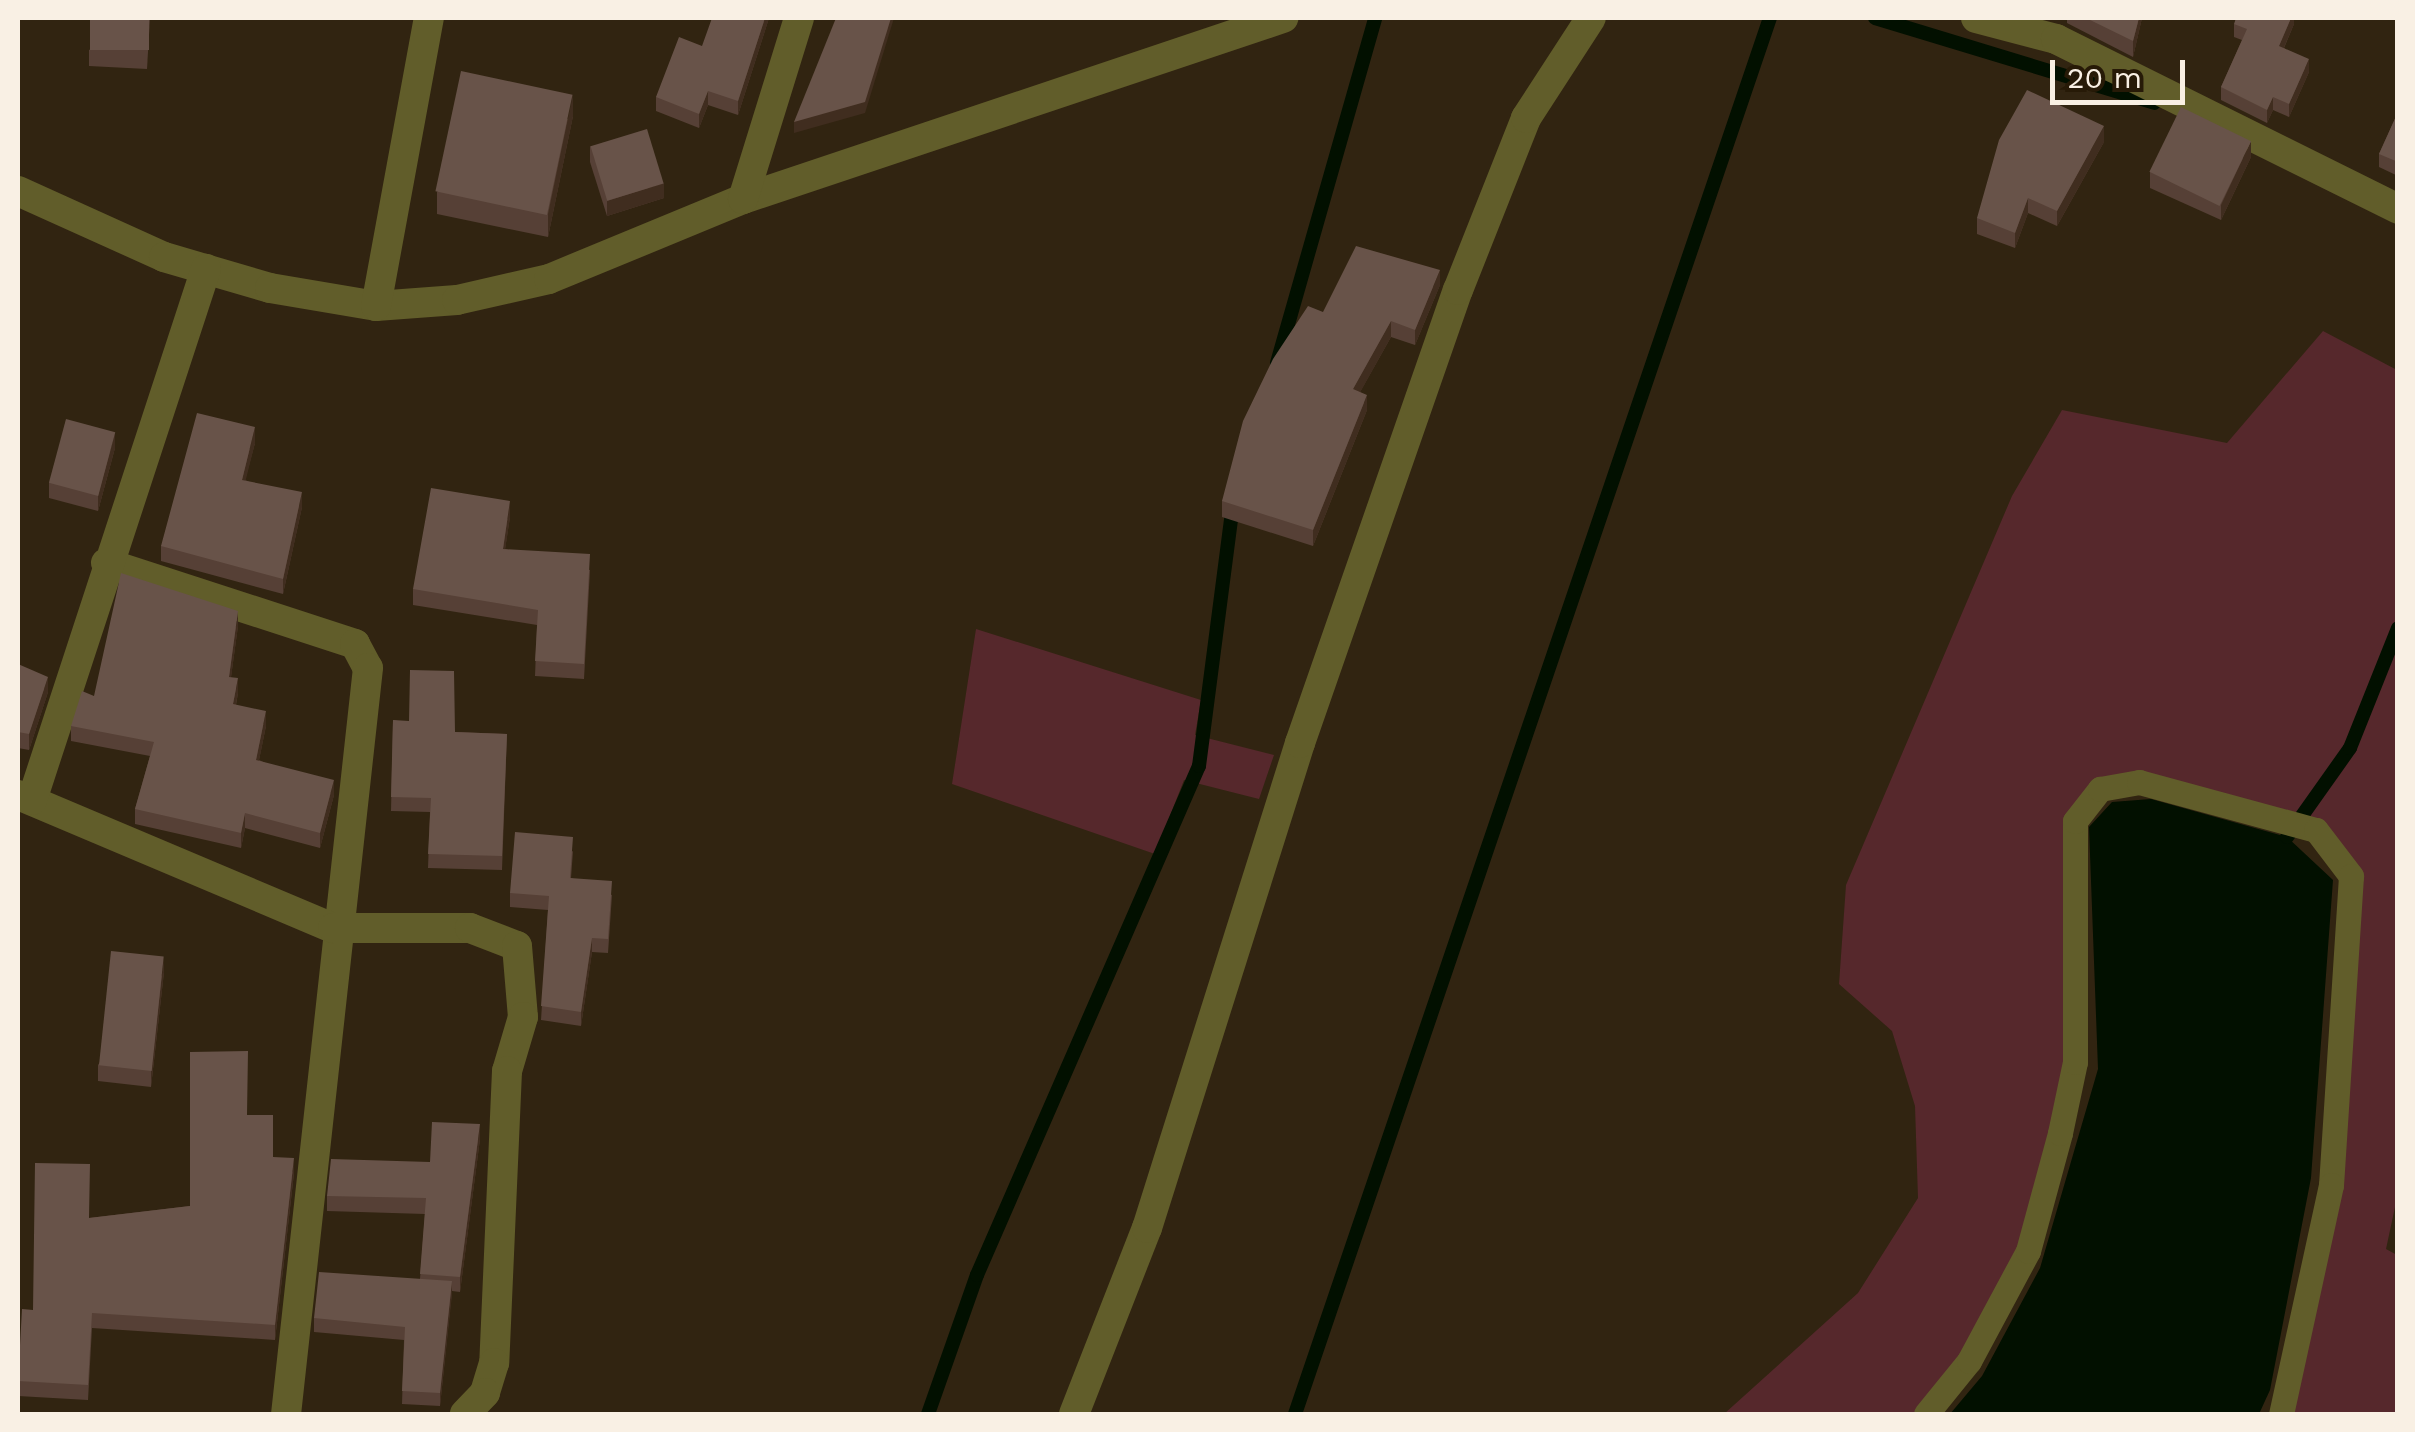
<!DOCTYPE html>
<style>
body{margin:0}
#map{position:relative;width:2415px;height:1432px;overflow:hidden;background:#312411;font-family:"Work Sans",sans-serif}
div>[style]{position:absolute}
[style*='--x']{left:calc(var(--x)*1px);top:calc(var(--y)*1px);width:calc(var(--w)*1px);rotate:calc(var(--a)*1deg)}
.green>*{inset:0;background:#56282c}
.water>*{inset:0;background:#021000}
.stream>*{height:14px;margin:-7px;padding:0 7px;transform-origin:7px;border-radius:7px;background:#021000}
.lane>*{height:25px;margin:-12.5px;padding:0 12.5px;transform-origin:12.5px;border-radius:12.5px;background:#615d2a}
.street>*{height:30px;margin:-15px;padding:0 15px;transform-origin:15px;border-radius:15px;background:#615d2a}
.wall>*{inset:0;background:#564036}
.shaded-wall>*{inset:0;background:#402d1f}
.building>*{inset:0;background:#685349;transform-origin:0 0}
span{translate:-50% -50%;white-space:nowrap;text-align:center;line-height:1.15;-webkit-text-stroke:10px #271a07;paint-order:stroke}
.frame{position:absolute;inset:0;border:20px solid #f9f0e4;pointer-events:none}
.scale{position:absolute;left:2050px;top:60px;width:135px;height:45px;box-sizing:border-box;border:5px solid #f9f0e4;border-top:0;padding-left:12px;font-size:30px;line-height:35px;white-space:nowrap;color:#f9f0e4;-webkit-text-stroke:8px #271a07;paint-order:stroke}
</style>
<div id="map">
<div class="green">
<div style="clip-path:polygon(2323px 331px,2397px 370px,2398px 1193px,2386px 1249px,2397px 1255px,2397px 1414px,2279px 1414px,2297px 1369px,2354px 896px,2331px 841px,2139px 782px,2085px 801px,2075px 1062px,2028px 1251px,1925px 1414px,1724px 1414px,1858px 1293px,1918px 1198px,1915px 1106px,1892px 1031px,1839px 984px,1846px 885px,2012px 496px,2062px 410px,2227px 443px)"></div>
<div style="clip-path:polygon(976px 629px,1201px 700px,1195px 735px,1274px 755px,1259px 799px,1184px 780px,1155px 854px,952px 784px)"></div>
</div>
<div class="water">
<div style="clip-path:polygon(2151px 799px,2287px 837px,2333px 880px,2311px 1178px,2270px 1390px,2259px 1414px,1950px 1414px,1982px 1376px,2040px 1268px,2098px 1069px,2089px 827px,2112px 802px)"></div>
</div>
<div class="stream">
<div style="--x:1875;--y:18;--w:292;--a:16.9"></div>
<div style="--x:1277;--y:363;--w:359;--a:-74.1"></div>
<div style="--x:2287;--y:837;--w:109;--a:-54.7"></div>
<div style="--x:2350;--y:748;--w:129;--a:-68.2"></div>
<div style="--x:928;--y:1414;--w:147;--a:-70.6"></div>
<div style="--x:977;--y:1275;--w:555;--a:-66.44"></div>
<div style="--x:1199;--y:766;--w:265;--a:-82.6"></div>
<div style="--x:1295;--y:1414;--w:1475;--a:-71.21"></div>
</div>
<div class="lane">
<div style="--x:1926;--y:1414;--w:68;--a:-50.9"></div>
<div style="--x:1969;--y:1361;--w:125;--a:-61.8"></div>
<div style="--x:2028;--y:1251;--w:122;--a:-74.8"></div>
<div style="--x:2060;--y:1133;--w:73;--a:-78.1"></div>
<div style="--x:2075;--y:1062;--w:241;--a:-90"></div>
<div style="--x:2075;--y:821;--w:41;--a:-52"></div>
<div style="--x:2100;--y:789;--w:40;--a:-10"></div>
<div style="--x:2139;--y:782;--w:183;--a:15.2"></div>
<div style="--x:2316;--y:830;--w:58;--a:52.7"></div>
<div style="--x:2351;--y:876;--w:310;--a:93.7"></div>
<div style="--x:2331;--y:1185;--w:234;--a:102.3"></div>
</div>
<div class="street">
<div style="--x:1976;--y:18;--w:83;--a:14.7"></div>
<div style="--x:2056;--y:39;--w:382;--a:26.4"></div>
<div style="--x:18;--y:191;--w:160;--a:24.3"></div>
<div style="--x:164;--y:257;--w:110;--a:16.3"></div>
<div style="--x:270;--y:288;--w:108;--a:9.6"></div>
<div style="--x:376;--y:306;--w:81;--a:-4.2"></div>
<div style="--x:457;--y:300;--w:94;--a:-12.9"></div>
<div style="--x:549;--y:279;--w:210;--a:-22.4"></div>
<div style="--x:743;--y:199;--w:570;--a:-18.53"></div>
<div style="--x:743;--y:199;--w:189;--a:-72.8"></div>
<div style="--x:376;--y:306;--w:293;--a:-79.6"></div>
<div style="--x:106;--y:563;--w:262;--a:18"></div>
<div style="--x:355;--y:644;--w:27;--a:62"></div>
<div style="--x:368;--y:668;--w:750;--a:96.27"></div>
<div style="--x:18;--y:795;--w:342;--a:22.9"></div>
<div style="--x:333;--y:928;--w:137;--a:0"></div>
<div style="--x:470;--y:928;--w:50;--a:21"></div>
<div style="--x:517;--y:946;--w:71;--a:85.2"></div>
<div style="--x:523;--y:1017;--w:56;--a:106.5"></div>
<div style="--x:507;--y:1071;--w:292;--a:92.5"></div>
<div style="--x:494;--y:1363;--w:31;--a:107"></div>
<div style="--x:485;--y:1393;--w:29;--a:134"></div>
<div style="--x:32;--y:800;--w:559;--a:-71.86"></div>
<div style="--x:1074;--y:1414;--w:200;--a:-68.6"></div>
<div style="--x:1147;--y:1228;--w:509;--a:-72.49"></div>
<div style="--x:1300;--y:743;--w:480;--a:-70.8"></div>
<div style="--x:1458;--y:290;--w:185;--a:-68.4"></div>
<div style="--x:1526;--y:118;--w:119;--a:-57"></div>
</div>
<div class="wall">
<div style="clip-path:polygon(150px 18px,147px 69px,89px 66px,89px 50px)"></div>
<div style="clip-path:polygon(769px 18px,738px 115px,708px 105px,699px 128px,656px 111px,656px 97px)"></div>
<div style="clip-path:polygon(2067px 18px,2142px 18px,2133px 57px,2067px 23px)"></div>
<div style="clip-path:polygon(2294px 18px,2294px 24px,2284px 48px,2309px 72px,2289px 117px,2273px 110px,2267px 123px,2221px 100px,2221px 87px,2242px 40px,2234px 37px,2234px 24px)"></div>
<div style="clip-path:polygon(2398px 112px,2398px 176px,2379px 167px,2379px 154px)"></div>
<div style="clip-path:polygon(573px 116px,548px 237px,437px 214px,437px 192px)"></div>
<div style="clip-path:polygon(2104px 142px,2057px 226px,2028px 213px,2015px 248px,1977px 234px,1977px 218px)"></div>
<div style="clip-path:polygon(590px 146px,664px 198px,607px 216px,590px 162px)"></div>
<div style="clip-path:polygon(2251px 157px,2221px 220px,2150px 188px,2150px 172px)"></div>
<div style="clip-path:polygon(1440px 285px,1415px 345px,1391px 337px,1360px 392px,1367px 410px,1313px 546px,1222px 517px,1222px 501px,1323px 312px)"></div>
<div style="clip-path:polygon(255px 443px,245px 480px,302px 507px,283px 594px,161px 561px,161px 546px)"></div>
<div style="clip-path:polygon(115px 448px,98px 511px,49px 498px,49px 483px)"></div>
<div style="clip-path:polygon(510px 517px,505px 549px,590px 570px,584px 679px,535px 676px,537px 625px,413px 605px,413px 589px)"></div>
<div style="clip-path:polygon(238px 626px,231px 677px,238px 693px,236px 705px,266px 726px,259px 760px,334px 795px,320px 848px,245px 828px,241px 848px,135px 824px,135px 809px,150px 756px,71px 741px,71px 726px,94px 696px)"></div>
<div style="clip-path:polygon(18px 664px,48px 692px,29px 750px,18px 748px)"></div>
<div style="clip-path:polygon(393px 720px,455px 732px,507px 734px,502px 870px,428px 868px,430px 812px,391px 811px)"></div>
<div style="clip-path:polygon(573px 851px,571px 878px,612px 895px,608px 953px,592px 952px,581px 1026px,541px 1020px,548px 910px,510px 907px,510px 893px)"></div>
<div style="clip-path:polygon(164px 972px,151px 1087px,98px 1081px,98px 1065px)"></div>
<div style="clip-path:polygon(248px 1115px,273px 1157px,294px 1173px,275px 1340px,92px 1328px,88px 1400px,18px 1396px,18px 1381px,33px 1310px,89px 1218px,190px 1206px)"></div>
<div style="clip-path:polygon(480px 1139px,460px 1292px,452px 1291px,440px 1406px,402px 1404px,404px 1340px,314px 1332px,314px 1318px,420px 1279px,425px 1214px,327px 1211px,327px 1196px,430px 1162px)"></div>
</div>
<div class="shaded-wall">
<div style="clip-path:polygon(765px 18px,769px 18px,738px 115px,738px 101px)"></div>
<div style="clip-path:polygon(891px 18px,894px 18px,865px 113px,794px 133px,794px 122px)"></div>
<div style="clip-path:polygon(2139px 18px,2142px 18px,2133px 57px,2133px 41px)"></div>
<div style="clip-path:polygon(2291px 18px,2294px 18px,2294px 24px,2279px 59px,2279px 46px)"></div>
<div style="clip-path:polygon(2309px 59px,2309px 72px,2289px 117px,2289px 104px)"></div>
<div style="clip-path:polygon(708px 91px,708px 105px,699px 128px,699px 114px)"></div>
<div style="clip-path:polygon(573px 94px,573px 116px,548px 237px,548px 214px)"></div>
<div style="clip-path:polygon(2273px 97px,2273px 110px,2267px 123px,2267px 110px)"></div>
<div style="clip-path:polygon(2104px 126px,2104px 142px,2057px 226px,2057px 211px)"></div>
<div style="clip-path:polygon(2251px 141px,2251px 157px,2221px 220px,2221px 205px)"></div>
<div style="clip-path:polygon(664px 183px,664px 198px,607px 216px,607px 201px)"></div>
<div style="clip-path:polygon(2028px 198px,2028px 213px,2015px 248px,2015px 233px)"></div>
<div style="clip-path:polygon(1440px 270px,1440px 285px,1415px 345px,1415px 330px)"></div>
<div style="clip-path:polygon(1391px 321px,1391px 337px,1353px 405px,1353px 389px)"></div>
<div style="clip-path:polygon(1367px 395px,1367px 410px,1313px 546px,1313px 530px)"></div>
<div style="clip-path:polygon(255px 427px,255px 443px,242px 495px,242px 480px)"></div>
<div style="clip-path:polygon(115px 432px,115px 448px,98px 511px,98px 496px)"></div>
<div style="clip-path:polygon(302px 492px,302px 507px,283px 594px,283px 579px)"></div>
<div style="clip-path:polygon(510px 501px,510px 517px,503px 564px,503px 549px)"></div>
<div style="clip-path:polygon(238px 611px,238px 626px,229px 692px,229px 677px)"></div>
<div style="clip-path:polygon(48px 677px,48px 692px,29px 750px,29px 734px)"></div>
<div style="clip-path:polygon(238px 678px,238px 693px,233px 719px,233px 704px)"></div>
<div style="clip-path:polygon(266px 711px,266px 726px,256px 775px,256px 760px)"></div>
<div style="clip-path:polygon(334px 780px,334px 795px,320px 848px,320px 833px)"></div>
<div style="clip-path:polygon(245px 813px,245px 828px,241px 848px,241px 833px)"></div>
<div style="clip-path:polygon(592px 938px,592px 952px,581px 1026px,581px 1012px)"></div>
<div style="clip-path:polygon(164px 957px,164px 972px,151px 1087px,151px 1071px)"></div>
<div style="clip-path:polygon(480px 1124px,480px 1139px,460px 1292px,460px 1277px)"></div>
<div style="clip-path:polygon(294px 1158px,294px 1173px,275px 1340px,275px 1325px)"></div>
<div style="clip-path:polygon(452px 1281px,452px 1295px,440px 1406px,440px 1393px)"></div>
</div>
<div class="building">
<div style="left:90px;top:18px;width:59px;height:32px"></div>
<div style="clip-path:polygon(712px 18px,765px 18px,738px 101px,708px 91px,699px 114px,656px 97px,679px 37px,702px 46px)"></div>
<div style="clip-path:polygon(836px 18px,891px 18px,865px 102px,794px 122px)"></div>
<div style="clip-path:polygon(2086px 18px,2139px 18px,2133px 41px)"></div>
<div style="clip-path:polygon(2236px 18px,2291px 18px,2279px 46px,2309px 59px,2289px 104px,2273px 97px,2267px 110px,2221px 87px,2247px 29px,2234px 24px)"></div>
<div style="left:461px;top:71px;width:114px;height:123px;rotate:12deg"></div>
<div style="clip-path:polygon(2027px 90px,2104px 126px,2057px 211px,2028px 198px,2015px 233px,1977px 218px,1999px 140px)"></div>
<div style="left:2181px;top:107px;width:78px;height:72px;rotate:26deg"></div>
<div style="clip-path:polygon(2398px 112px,2398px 162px,2379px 154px)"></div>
<div style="left:647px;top:129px;width:57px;height:59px;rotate:73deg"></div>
<div style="clip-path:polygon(1356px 246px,1440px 270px,1415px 330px,1391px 321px,1353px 389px,1367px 395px,1313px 530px,1222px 501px,1243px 421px,1273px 359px,1308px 306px,1323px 312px)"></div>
<div style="clip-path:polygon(197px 413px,255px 427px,242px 480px,302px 492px,283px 579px,161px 546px)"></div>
<div style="left:66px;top:419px;width:51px;height:66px;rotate:15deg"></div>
<div style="clip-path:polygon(431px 488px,510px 501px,503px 549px,590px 554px,584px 664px,535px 661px,538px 610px,413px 589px)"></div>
<div style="clip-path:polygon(121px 573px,238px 611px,229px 677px,238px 678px,233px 704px,266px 711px,256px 760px,334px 780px,320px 833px,245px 813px,241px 833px,135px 809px,154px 742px,71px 726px,82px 691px,94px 696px)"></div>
<div style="clip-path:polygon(18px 664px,48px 677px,29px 734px,18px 732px)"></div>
<div style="clip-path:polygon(410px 670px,454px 671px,455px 732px,507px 734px,502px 856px,428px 854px,431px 798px,391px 797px,393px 720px,409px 721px)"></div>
<div style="clip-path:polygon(515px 832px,573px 837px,570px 878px,612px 881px,608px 939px,592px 938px,581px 1012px,541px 1006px,549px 896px,510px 893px)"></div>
<div style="left:111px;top:951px;width:53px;height:115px;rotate:6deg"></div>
<div style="clip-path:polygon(248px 1051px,247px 1115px,273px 1115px,273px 1157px,294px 1158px,275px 1325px,92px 1313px,88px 1385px,18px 1381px,22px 1309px,33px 1310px,35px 1163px,90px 1164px,89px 1218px,190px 1206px,190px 1052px)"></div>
<div style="clip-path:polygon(432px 1122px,480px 1124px,460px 1277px,420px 1274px,426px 1198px,327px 1196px,331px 1159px,430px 1162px)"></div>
<div style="clip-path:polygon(319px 1272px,452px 1281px,440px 1393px,402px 1391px,405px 1327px,314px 1318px)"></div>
</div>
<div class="frame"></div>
<div class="scale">20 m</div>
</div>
